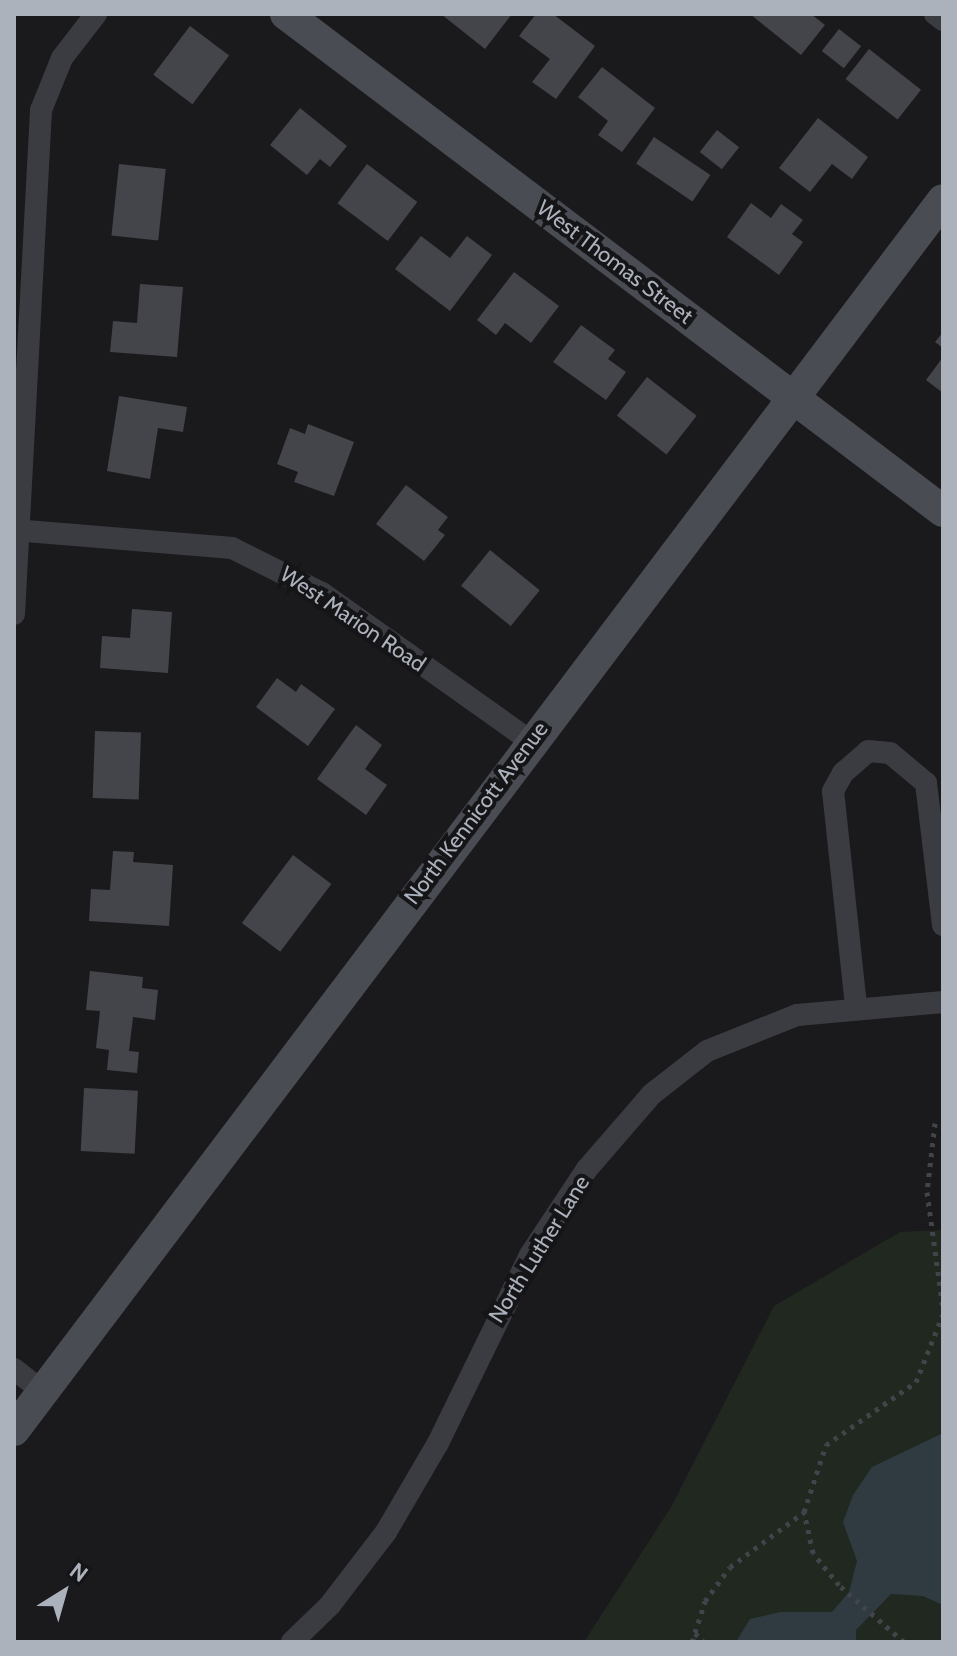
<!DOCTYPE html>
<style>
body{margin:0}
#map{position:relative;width:957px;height:1656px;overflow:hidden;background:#1a1a1d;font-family:Cabin,sans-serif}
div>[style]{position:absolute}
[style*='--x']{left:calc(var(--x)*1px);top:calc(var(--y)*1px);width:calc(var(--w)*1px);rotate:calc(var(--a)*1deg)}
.green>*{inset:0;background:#202820}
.water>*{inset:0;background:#2f3b41}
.building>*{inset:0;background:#44454a;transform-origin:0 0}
.path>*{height:5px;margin-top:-2.5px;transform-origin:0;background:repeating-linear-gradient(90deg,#414449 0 4px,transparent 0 10px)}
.street>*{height:22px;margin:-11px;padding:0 11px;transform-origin:11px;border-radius:11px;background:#3b3c42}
.secondary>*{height:32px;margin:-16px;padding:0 16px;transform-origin:16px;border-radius:16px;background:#494c52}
span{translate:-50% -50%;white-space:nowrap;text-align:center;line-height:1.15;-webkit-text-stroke:8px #151518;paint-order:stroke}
.street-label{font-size:22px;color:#acb2bc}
.frame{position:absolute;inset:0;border:16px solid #acb2bc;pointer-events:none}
.north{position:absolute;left:24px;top:1552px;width:80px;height:80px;-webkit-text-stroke:6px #151518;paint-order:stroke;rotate:37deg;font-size:22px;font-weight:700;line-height:32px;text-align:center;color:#acb2bc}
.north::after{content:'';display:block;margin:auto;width:28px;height:36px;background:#acb2bc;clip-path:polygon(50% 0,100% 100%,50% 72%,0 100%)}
</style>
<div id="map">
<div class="green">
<div style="clip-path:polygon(943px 1230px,943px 1642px,584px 1642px,671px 1507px,774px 1306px,900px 1232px)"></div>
</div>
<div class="water">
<div style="clip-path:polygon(943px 1433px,943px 1605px,923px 1596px,891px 1594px,856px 1630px,856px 1642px,736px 1642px,750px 1619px,780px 1612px,832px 1612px,849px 1592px,857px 1561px,843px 1522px,853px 1495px,872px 1467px)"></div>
</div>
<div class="building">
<div style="clip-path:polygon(441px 14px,512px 14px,485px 49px)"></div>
<div style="clip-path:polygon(536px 14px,553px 14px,595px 46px,556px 99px,532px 82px,550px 59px,519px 36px)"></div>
<div style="clip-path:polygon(750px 14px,811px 14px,825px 25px,801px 55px)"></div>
<div style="left:190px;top:26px;width:49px;height:61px;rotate:37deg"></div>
<div style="left:839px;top:29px;width:28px;height:28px;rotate:38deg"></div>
<div style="left:869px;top:49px;width:66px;height:38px;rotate:38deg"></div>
<div style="clip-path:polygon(602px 67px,655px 108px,622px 152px,598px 135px,608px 121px,578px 97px)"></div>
<div style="clip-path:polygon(300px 108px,347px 146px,330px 167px,320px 159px,307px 175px,270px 145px)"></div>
<div style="clip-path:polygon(818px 118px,868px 157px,852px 179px,832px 164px,810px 192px,779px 168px)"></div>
<div style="left:717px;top:130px;width:28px;height:28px;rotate:38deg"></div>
<div style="left:654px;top:137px;width:68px;height:32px;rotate:34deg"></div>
<div style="left:119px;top:164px;width:47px;height:72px;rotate:6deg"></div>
<div style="left:367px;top:164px;width:63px;height:49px;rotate:37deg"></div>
<div style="clip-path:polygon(751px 203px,771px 218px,781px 204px,803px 220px,792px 234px,803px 242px,779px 275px,727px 237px)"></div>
<div style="clip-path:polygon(421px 236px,450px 258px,467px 236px,492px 255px,450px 311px,395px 269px)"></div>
<div style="clip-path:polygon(514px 272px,559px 306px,531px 343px,505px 323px,496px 335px,477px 320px)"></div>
<div style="clip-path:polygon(140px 284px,183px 287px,177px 357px,110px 352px,113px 321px,137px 323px)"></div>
<div style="clip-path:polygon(581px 325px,615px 350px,608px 359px,626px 372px,606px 400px,553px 362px)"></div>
<div style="clip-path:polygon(943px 332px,943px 348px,935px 342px)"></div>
<div style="clip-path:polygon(943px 357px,943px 393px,926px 380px)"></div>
<div style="left:647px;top:377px;width:63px;height:49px;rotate:38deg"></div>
<div style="clip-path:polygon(119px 396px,187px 407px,183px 432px,158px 428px,150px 479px,107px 471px)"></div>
<div style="clip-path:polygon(308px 424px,354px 442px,334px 496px,294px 482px,298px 472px,277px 464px,290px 428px,305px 434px)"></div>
<div style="clip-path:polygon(406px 485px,448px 517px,438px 530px,445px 535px,424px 561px,376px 524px)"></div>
<div style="left:490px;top:550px;width:64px;height:46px;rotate:39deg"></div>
<div style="clip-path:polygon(132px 609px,172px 612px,168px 673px,100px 668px,102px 636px,130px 638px)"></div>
<div style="clip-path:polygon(277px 678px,296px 692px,301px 684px,335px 709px,308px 746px,256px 707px)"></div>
<div style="clip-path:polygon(356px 725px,382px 745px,365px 769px,387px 785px,366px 815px,317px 779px)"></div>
<div style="left:95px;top:731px;width:46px;height:67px;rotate:2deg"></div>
<div style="clip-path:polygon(113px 851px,134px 852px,133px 862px,173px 865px,169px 926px,89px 921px,91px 889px,110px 890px)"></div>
<div style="left:293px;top:855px;width:48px;height:85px;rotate:37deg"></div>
<div style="clip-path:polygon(90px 971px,143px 977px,142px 988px,158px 990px,155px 1020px,133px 1017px,129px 1051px,139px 1052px,137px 1073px,107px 1070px,109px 1050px,96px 1048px,100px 1011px,86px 1010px)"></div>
<div style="left:84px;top:1088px;width:54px;height:63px;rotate:3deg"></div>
</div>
<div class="path">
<div style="--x:935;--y:1123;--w:69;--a:96.6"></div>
<div style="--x:927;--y:1192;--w:118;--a:82.2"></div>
<div style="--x:695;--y:1633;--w:13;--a:45"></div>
<div style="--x:692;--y:1642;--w:43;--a:-72.4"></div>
<div style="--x:705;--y:1601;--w:42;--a:-53.7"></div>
<div style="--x:730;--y:1567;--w:92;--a:-36.6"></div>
<div style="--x:904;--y:1642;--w:86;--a:-138.8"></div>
<div style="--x:839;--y:1585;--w:41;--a:-129.1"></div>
<div style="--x:813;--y:1553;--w:42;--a:-102.4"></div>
<div style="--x:804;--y:1512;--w:71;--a:-71.8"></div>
<div style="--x:826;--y:1445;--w:110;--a:-35"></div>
<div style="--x:916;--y:1382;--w:73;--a:-68.3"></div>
</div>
<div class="street">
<div style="--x:935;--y:14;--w:10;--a:37"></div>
<div style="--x:14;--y:530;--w:219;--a:4.7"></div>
<div style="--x:232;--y:548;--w:101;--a:26.6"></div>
<div style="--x:322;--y:593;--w:255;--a:35.4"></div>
<div style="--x:14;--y:614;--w:505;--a:-86.93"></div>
<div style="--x:41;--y:110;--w:56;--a:-68"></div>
<div style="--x:62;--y:58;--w:56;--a:-52.3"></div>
<div style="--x:856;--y:1006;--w:216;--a:-96.1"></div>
<div style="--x:833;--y:791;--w:21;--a:-61"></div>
<div style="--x:843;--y:773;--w:33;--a:-41"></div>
<div style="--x:868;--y:751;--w:22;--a:5"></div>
<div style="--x:890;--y:753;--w:47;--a:39.8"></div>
<div style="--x:926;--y:783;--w:143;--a:83.2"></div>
<div style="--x:14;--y:1369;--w:36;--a:38"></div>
<div style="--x:292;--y:1642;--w:53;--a:-44.2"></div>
<div style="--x:330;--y:1605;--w:92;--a:-52.5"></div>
<div style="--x:386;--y:1532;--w:103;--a:-59.7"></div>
<div style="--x:438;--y:1443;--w:209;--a:-63.9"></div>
<div style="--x:530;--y:1255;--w:103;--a:-56.5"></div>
<div style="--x:587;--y:1169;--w:99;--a:-49.1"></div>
<div style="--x:652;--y:1094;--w:70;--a:-38"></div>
<div style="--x:707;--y:1051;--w:97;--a:-21.8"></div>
<div style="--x:797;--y:1015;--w:147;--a:-5.1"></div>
</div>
<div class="secondary">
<div style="--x:286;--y:14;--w:824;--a:37.11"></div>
<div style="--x:14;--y:1430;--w:1541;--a:-52.94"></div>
</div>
<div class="street-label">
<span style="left:615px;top:262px;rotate:37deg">West Thomas Street</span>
<span style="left:353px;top:619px;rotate:34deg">West Marion Road</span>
<span style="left:476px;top:813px;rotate:-53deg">North Kennicott Avenue</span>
<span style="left:539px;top:1249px;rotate:-58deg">North Luther Lane</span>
</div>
<div class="frame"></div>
<div class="north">N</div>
</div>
